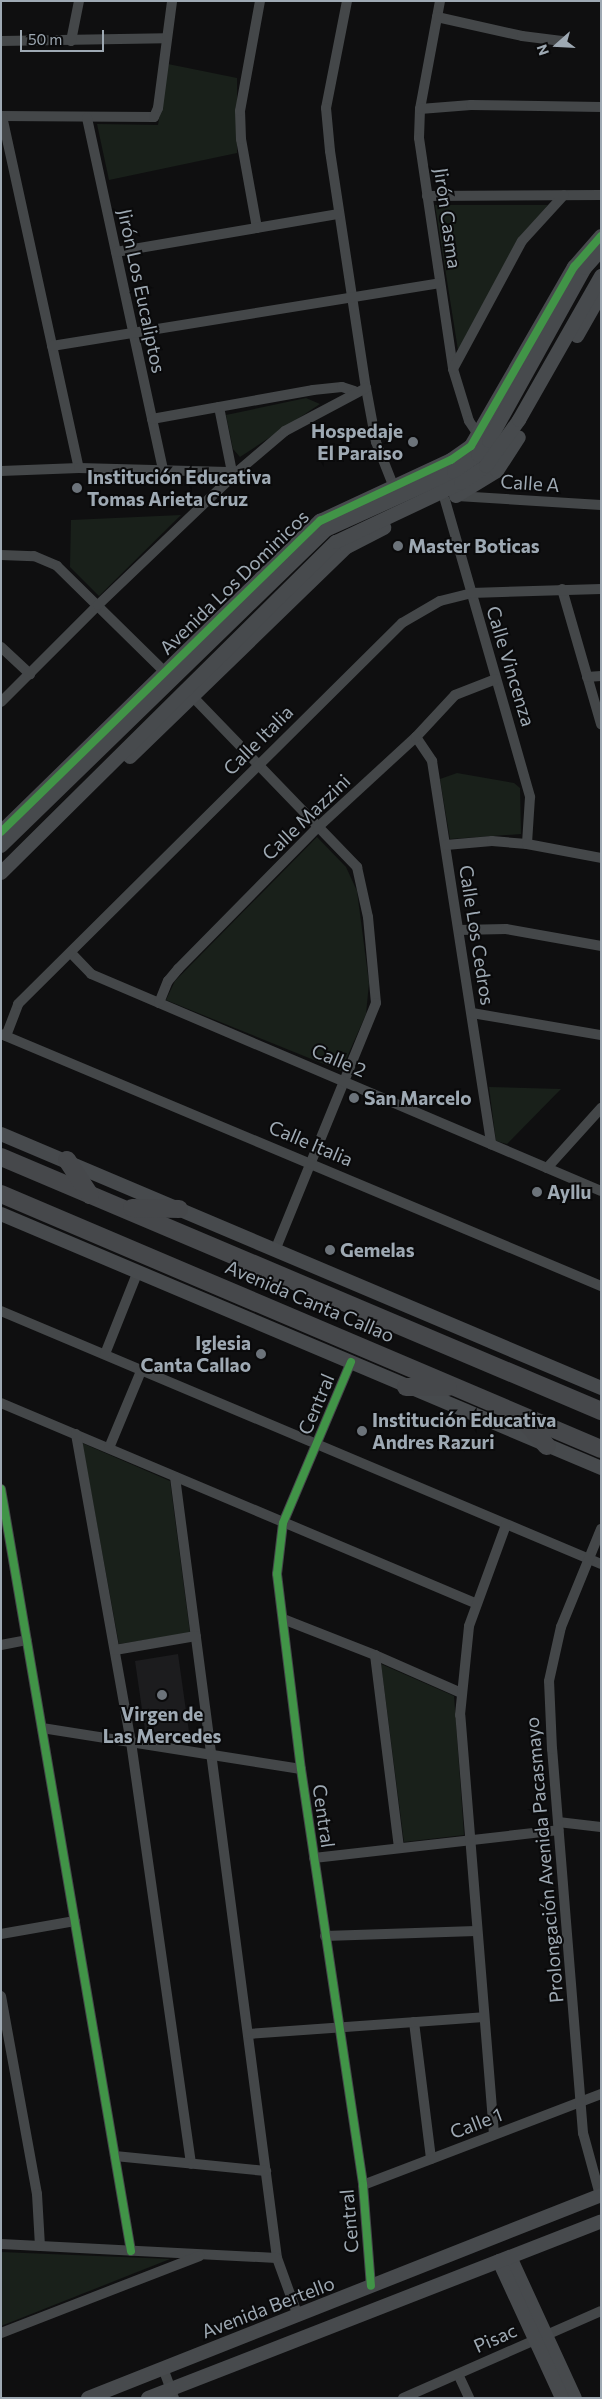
<!DOCTYPE html>
<meta charset="utf-8">
<style>
body{margin:0}
#map{position:relative;width:602px;height:2399px;overflow:hidden;background:#0f0f10;font-family:Commissioner,sans-serif}
div>[style]{position:absolute}
[style*='--x']{left:calc(var(--x)*1px);top:calc(var(--y)*1px);width:calc(var(--w)*1px);rotate:calc(var(--a)*1deg)}
.built>*{inset:0;background:#1c1c1e}
.green>*{inset:0;background:#19201a}
.street>*{height:10px;margin:-5px;padding:0 5px;transform-origin:5px;border-radius:5px;background:#444749}
.secondary>*{height:14px;margin:-7px;padding:0 7px;transform-origin:7px;border-radius:7px;background:#474a4d}
.highway>*{height:18px;margin:-9px;padding:0 9px;transform-origin:9px;border-radius:9px;background:#46484b}
.cycleway>*{height:8px;margin:-4px;padding:0 4px;transform-origin:4px;border-radius:4px;background:#419447}
.dots>*{width:14px;height:14px;translate:-50% -50%;box-sizing:border-box;border:2px solid #0a0a0b;border-radius:50%}
span{translate:-50% -50%;white-space:nowrap;text-align:center;line-height:1.15;-webkit-text-stroke:4px #0a0a0b;paint-order:stroke}
.street-label{font-size:19px;color:#9ea9b3}
.poi-label{font-size:19px;color:#9ea9b3;font-weight:700}
.right{translate:-100% -50%;text-align:right}
.left{translate:0 -50%;text-align:left}
.frame{position:absolute;inset:0;border:2px solid #9ea9b3;pointer-events:none}
.north{position:absolute;left:532px;top:20px;width:50px;height:50px;-webkit-text-stroke:4px #0a0a0b;paint-order:stroke;rotate:251deg;font-size:14px;font-weight:700;line-height:20px;text-align:center;color:#9ea9b3}
.north::after{content:'';display:block;margin:auto;width:18px;height:22px;background:#9ea9b3;clip-path:polygon(50% 0,100% 100%,50% 72%,0 100%)}
.scale{position:absolute;left:20px;top:30px;width:84px;height:22px;box-sizing:border-box;border:2px solid #9ea9b3;border-top:0;padding-left:6px;font-size:15px;line-height:18px;white-space:nowrap;color:#9ea9b3;-webkit-text-stroke:4px #0a0a0b;paint-order:stroke}
</style>
<div id="map">
<div class="built">
<div style="clip-path:polygon(178px 1654px,190px 1739px,145px 1730px,135px 1661px)"></div>
</div>
<div class="green">
<div style="clip-path:polygon(168px 64px,237px 78px,237px 153px,109px 180px,97px 124px,158px 125px)"></div>
<div style="clip-path:polygon(435px 205px,548px 205px,519px 238px,458px 350px)"></div>
<div style="clip-path:polygon(306px 398px,320px 404px,240px 457px,233px 449px,226px 415px)"></div>
<div style="clip-path:polygon(181px 515px,99px 596px,70px 567px,71px 520px)"></div>
<div style="clip-path:polygon(457px 773px,514px 783px,520px 788px,521px 834px,450px 839px,440px 779px)"></div>
<div style="clip-path:polygon(317px 837px,346px 867px,357px 891px,369px 983px,366px 1014px,341px 1071px,166px 1000px,175px 981px)"></div>
<div style="clip-path:polygon(489px 1087px,561px 1089px,507px 1144px,496px 1141px)"></div>
<div style="clip-path:polygon(82px 1443px,170px 1481px,190px 1633px,119px 1644px)"></div>
<div style="clip-path:polygon(381px 1664px,454px 1696px,464px 1835px,404px 1842px)"></div>
<div style="clip-path:polygon(1px 2252px,170px 2259px,1px 2326px)"></div>
</div>
<div class="street">
<div style="--x:347;--y:1;--w:109;--a:101.1"></div>
<div style="--x:326;--y:108;--w:43;--a:84.7"></div>
<div style="--x:330;--y:151;--w:240;--a:81.4"></div>
<div style="--x:366;--y:388;--w:55;--a:79.5"></div>
<div style="--x:376;--y:442;--w:46;--a:68.4"></div>
<div style="--x:440;--y:1;--w:110;--a:100.5"></div>
<div style="--x:420;--y:109;--w:29;--a:92"></div>
<div style="--x:419;--y:138;--w:233;--a:81.6"></div>
<div style="--x:453;--y:369;--w:54;--a:72.9"></div>
<div style="--x:469;--y:421;--w:18;--a:56"></div>
<div style="--x:437;--y:17;--w:87;--a:12.6"></div>
<div style="--x:522;--y:36;--w:40;--a:7.1"></div>
<div style="--x:1;--y:41;--w:164;--a:-1"></div>
<div style="--x:71;--y:41;--w:41;--a:-78.7"></div>
<div style="--x:420;--y:109;--w:51;--a:-4.5"></div>
<div style="--x:471;--y:105;--w:130;--a:0.9"></div>
<div style="--x:1;--y:116;--w:153;--a:0.4"></div>
<div style="--x:154;--y:117;--w:10;--a:-66"></div>
<div style="--x:158;--y:108;--w:108;--a:-82.5"></div>
<div style="--x:2;--y:116;--w:360;--a:77.7"></div>
<div style="--x:87;--y:118;--w:361;--a:77.8"></div>
<div style="--x:427;--y:196;--w:174;--a:-0.3"></div>
<div style="--x:257;--y:228;--w:90;--a:-100.2"></div>
<div style="--x:241;--y:139;--w:28;--a:-92"></div>
<div style="--x:240;--y:111;--w:112;--a:-79.7"></div>
<div style="--x:116;--y:252;--w:226;--a:-9.7"></div>
<div style="--x:52;--y:346;--w:393;--a:-9.2"></div>
<div style="--x:453;--y:369;--w:145;--a:-61.7"></div>
<div style="--x:522;--y:241;--w:62;--a:-47.6"></div>
<div style="--x:219;--y:407;--w:66;--a:78.7"></div>
<div style="--x:152;--y:419;--w:164;--a:-10.2"></div>
<div style="--x:313;--y:390;--w:29;--a:-6"></div>
<div style="--x:342;--y:387;--w:13;--a:18"></div>
<div style="--x:1;--y:471;--w:78;--a:-2.2"></div>
<div style="--x:79;--y:468;--w:158;--a:1.5"></div>
<div style="--x:457;--y:496;--w:144;--a:3.6"></div>
<div style="--x:445;--y:500;--w:309;--a:74"></div>
<div style="--x:530;--y:797;--w:47;--a:93.7"></div>
<div style="--x:1;--y:555;--w:33;--a:2"></div>
<div style="--x:34;--y:556;--w:25;--a:23"></div>
<div style="--x:57;--y:566;--w:150;--a:44.5"></div>
<div style="--x:562;--y:589;--w:141;--a:73.9"></div>
<div style="--x:1;--y:647;--w:40;--a:43"></div>
<div style="--x:587;--y:677;--w:14;--a:-4"></div>
<div style="--x:192;--y:696;--w:238;--a:46"></div>
<div style="--x:357;--y:867;--w:51;--a:77.6"></div>
<div style="--x:368;--y:917;--w:86;--a:84.7"></div>
<div style="--x:376;--y:1003;--w:267;--a:112.2"></div>
<div style="--x:1;--y:702;--w:137;--a:-45"></div>
<div style="--x:98;--y:605;--w:192;--a:-43.7"></div>
<div style="--x:237;--y:472;--w:63;--a:-40.5"></div>
<div style="--x:285;--y:431;--w:92;--a:-28"></div>
<div style="--x:416;--y:737;--w:29;--a:56"></div>
<div style="--x:432;--y:761;--w:388;--a:81.2"></div>
<div style="--x:446;--y:845;--w:46;--a:-5"></div>
<div style="--x:492;--y:841;--w:35;--a:5"></div>
<div style="--x:527;--y:844;--w:75;--a:10.7"></div>
<div style="--x:459;--y:930;--w:47;--a:-1.2"></div>
<div style="--x:506;--y:929;--w:97;--a:10.1"></div>
<div style="--x:71;--y:953;--w:29;--a:46"></div>
<div style="--x:91;--y:974;--w:554;--a:23.05"></div>
<div style="--x:159;--y:1003;--w:24;--a:-68"></div>
<div style="--x:168;--y:981;--w:16;--a:-50"></div>
<div style="--x:178;--y:969;--w:199;--a:-45.4"></div>
<div style="--x:318;--y:827;--w:133;--a:-42.6"></div>
<div style="--x:416;--y:737;--w:57;--a:-47.1"></div>
<div style="--x:455;--y:695;--w:44;--a:-21.3"></div>
<div style="--x:472;--y:1013;--w:131;--a:9.7"></div>
<div style="--x:1;--y:1034;--w:651;--a:22.78"></div>
<div style="--x:6;--y:1036;--w:34;--a:-69"></div>
<div style="--x:18;--y:1004;--w:541;--a:-44.78"></div>
<div style="--x:402;--y:623;--w:44;--a:-30.1"></div>
<div style="--x:440;--y:601;--w:32;--a:-14"></div>
<div style="--x:471;--y:593;--w:130;--a:-1.8"></div>
<div style="--x:547;--y:1168;--w:81;--a:-48"></div>
<div style="--x:1;--y:1311;--w:651;--a:22.86"></div>
<div style="--x:105;--y:1354;--w:89;--a:-68.3"></div>
<div style="--x:351;--y:1362;--w:175;--a:112.9"></div>
<div style="--x:283;--y:1523;--w:51;--a:96.7"></div>
<div style="--x:277;--y:1574;--w:196;--a:83"></div>
<div style="--x:301;--y:1769;--w:421;--a:81.5"></div>
<div style="--x:363;--y:2185;--w:101;--a:85.5"></div>
<div style="--x:1;--y:1403;--w:514;--a:22.88"></div>
<div style="--x:76;--y:1434;--w:313;--a:79.9"></div>
<div style="--x:131;--y:1742;--w:426;--a:81.9"></div>
<div style="--x:109;--y:1448;--w:83;--a:-67.4"></div>
<div style="--x:175;--y:1477;--w:788;--a:82.56"></div>
<div style="--x:277;--y:2258;--w:62;--a:70.1"></div>
<div style="--x:1;--y:1489;--w:773;--a:80.32"></div>
<div style="--x:283;--y:1619;--w:99;--a:21.4"></div>
<div style="--x:375;--y:1655;--w:94;--a:23.8"></div>
<div style="--x:1;--y:1645;--w:26;--a:-11"></div>
<div style="--x:115;--y:1650;--w:82;--a:-9.8"></div>
<div style="--x:375;--y:1655;--w:194;--a:82.9"></div>
<div style="--x:42;--y:1728;--w:262;--a:9"></div>
<div style="--x:558;--y:1822;--w:43;--a:6.6"></div>
<div style="--x:314;--y:1858;--w:246;--a:-6.5"></div>
<div style="--x:1;--y:1934;--w:75;--a:-10"></div>
<div style="--x:325;--y:1936;--w:151;--a:-1.9"></div>
<div style="--x:1;--y:1996;--w:201;--a:79.7"></div>
<div style="--x:37;--y:2194;--w:52;--a:86.7"></div>
<div style="--x:414;--y:2022;--w:138;--a:82.9"></div>
<div style="--x:248;--y:2034;--w:236;--a:-4.1"></div>
<div style="--x:494;--y:2134;--w:420;--a:-94.6"></div>
<div style="--x:460;--y:1715;--w:89;--a:-84.2"></div>
<div style="--x:469;--y:1626;--w:108;--a:-69.9"></div>
<div style="--x:115;--y:2156;--w:152;--a:5.7"></div>
<div style="--x:363;--y:2185;--w:255;--a:-20.9"></div>
<div style="--x:600;--y:2195;--w:64;--a:-105.3"></div>
<div style="--x:583;--y:2133;--w:385;--a:-94.6"></div>
<div style="--x:552;--y:1749;--w:68;--a:-92.5"></div>
<div style="--x:549;--y:1681;--w:55;--a:-77.5"></div>
<div style="--x:561;--y:1627;--w:106;--a:-67.8"></div>
<div style="--x:1;--y:2244;--w:276;--a:2.9"></div>
<div style="--x:1;--y:2333;--w:213;--a:-21.2"></div>
<div style="--x:163;--y:2368;--w:32;--a:70"></div>
<div style="--x:458;--y:2374;--w:26;--a:65"></div>
<div style="--x:403;--y:2398;--w:216;--a:-23.7"></div>
</div>
<div class="secondary">
<div style="--x:577;--y:336;--w:48;--a:-60.3"></div>
<div style="--x:456;--y:496;--w:48;--a:-31.4"></div>
<div style="--x:497;--y:471;--w:40;--a:-57.1"></div>
<div style="--x:130;--y:757;--w:302;--a:-44.1"></div>
<div style="--x:347;--y:547;--w:42;--a:-27.2"></div>
<div style="--x:1;--y:832;--w:446;--a:-44.3"></div>
<div style="--x:320;--y:521;--w:145;--a:-25"></div>
<div style="--x:451;--y:460;--w:24;--a:-35"></div>
<div style="--x:471;--y:446;--w:207;--a:-60.1"></div>
<div style="--x:574;--y:267;--w:41;--a:-48.9"></div>
<div style="--x:1;--y:846;--w:453;--a:-44.2"></div>
<div style="--x:326;--y:530;--w:141;--a:-24.4"></div>
<div style="--x:454;--y:472;--w:29;--a:-35"></div>
<div style="--x:478;--y:455;--w:18;--a:-52"></div>
<div style="--x:489;--y:441;--w:198;--a:-61"></div>
<div style="--x:585;--y:268;--w:24;--a:-48"></div>
<div style="--x:1;--y:873;--w:471;--a:-44.7"></div>
<div style="--x:336;--y:542;--w:138;--a:-25.3"></div>
<div style="--x:461;--y:483;--w:30;--a:-34"></div>
<div style="--x:486;--y:466;--w:57;--a:-54.3"></div>
<div style="--x:519;--y:420;--w:166;--a:-60.3"></div>
<div style="--x:1;--y:1134;--w:652;--a:22.94"></div>
<div style="--x:1;--y:1214;--w:652;--a:22.94"></div>
<div style="--x:510;--y:2257;--w:155;--a:65.3"></div>
<div style="--x:499;--y:2261;--w:151;--a:65.3"></div>
<div style="--x:88;--y:2398;--w:552;--a:-21.59"></div>
<div style="--x:148;--y:2398;--w:486;--a:-21.3"></div>
</div>
<div class="highway">
<div style="--x:1;--y:1157;--w:652;--a:22.94"></div>
<div style="--x:67;--y:1160;--w:42;--a:56.7"></div>
<div style="--x:1;--y:1194;--w:652;--a:23.03"></div>
<div style="--x:132;--y:1208;--w:47;--a:1.2"></div>
<div style="--x:406;--y:1387;--w:42;--a:0"></div>
<div style="--x:525;--y:1421;--w:33;--a:49"></div>
</div>
<div class="cycleway">
<div style="--x:1;--y:832;--w:446;--a:-44.3"></div>
<div style="--x:320;--y:521;--w:145;--a:-25"></div>
<div style="--x:451;--y:460;--w:24;--a:-35"></div>
<div style="--x:471;--y:446;--w:207;--a:-60.1"></div>
<div style="--x:574;--y:267;--w:41;--a:-48.9"></div>
<div style="--x:351;--y:1362;--w:175;--a:112.9"></div>
<div style="--x:283;--y:1523;--w:51;--a:96.7"></div>
<div style="--x:277;--y:1574;--w:196;--a:83"></div>
<div style="--x:301;--y:1769;--w:421;--a:81.5"></div>
<div style="--x:363;--y:2185;--w:101;--a:85.5"></div>
<div style="--x:1;--y:1489;--w:773;--a:80.32"></div>
</div>
<div class="dots">
<div style="left:413px;top:442px;background:#6c737a"></div>
<div style="left:77px;top:488px;background:#6c737a"></div>
<div style="left:398px;top:546px;background:#6c737a"></div>
<div style="left:354px;top:1098px;background:#6c737a"></div>
<div style="left:537px;top:1192px;background:#6c737a"></div>
<div style="left:330px;top:1250px;background:#6c737a"></div>
<div style="left:261px;top:1354px;background:#6c737a"></div>
<div style="left:362px;top:1431px;background:#6c737a"></div>
<div style="left:162px;top:1695px;background:#6c737a"></div>
</div>
<div class="street-label">
<span style="left:448px;top:218px;rotate:82deg">Jirón Casma</span>
<span style="left:142px;top:291px;rotate:78deg">Jirón Los Eucaliptos</span>
<span style="left:530px;top:483px;rotate:4deg">Calle A</span>
<span style="left:234px;top:582px;rotate:-44deg">Avenida Los Dominicos</span>
<span style="left:511px;top:666px;rotate:73deg">Calle Vincenza</span>
<span style="left:258px;top:740px;rotate:-45deg">Calle Italia</span>
<span style="left:306px;top:817px;rotate:-44deg">Calle Mazzini</span>
<span style="left:477px;top:935px;rotate:81deg">Calle Los Cedros</span>
<span style="left:339px;top:1060px;rotate:23deg">Calle 2</span>
<span style="left:311px;top:1143px;rotate:23deg">Calle Italia</span>
<span style="left:310px;top:1301px;rotate:23deg">Avenida Canta Callao</span>
<span style="left:316px;top:1404px;rotate:-67deg">Central</span>
<span style="left:324px;top:1816px;rotate:82deg">Central</span>
<span style="left:544px;top:1860px;rotate:-95deg">Prolongación Avenida Pacasmayo</span>
<span style="left:476px;top:2123px;rotate:-21deg">Calle 1</span>
<span style="left:349px;top:2221px;rotate:-95deg">Central</span>
<span style="left:268px;top:2307px;rotate:-21deg">Avenida Bertello</span>
<span style="left:495px;top:2338px;rotate:-24deg">Pisac</span>
</div>
<div class="poi-label">
<span class="right" style="left:403px;top:442px">Hospedaje<br>El Paraiso</span>
<span class="left" style="left:87px;top:488px">Institución Educativa<br>Tomas Arieta Cruz</span>
<span class="left" style="left:408px;top:546px">Master Boticas</span>
<span class="left" style="left:364px;top:1098px">San Marcelo</span>
<span class="left" style="left:547px;top:1192px">Ayllu</span>
<span class="left" style="left:340px;top:1250px">Gemelas</span>
<span class="right" style="left:251px;top:1354px">Iglesia<br>Canta Callao</span>
<span class="left" style="left:372px;top:1431px">Institución Educativa<br>Andres Razuri</span>
<span style="left:162px;top:1725px">Virgen de<br>Las Mercedes</span>
</div>
<div class="frame"></div>
<div class="north">N</div>
<div class="scale">50 m</div>
</div>
